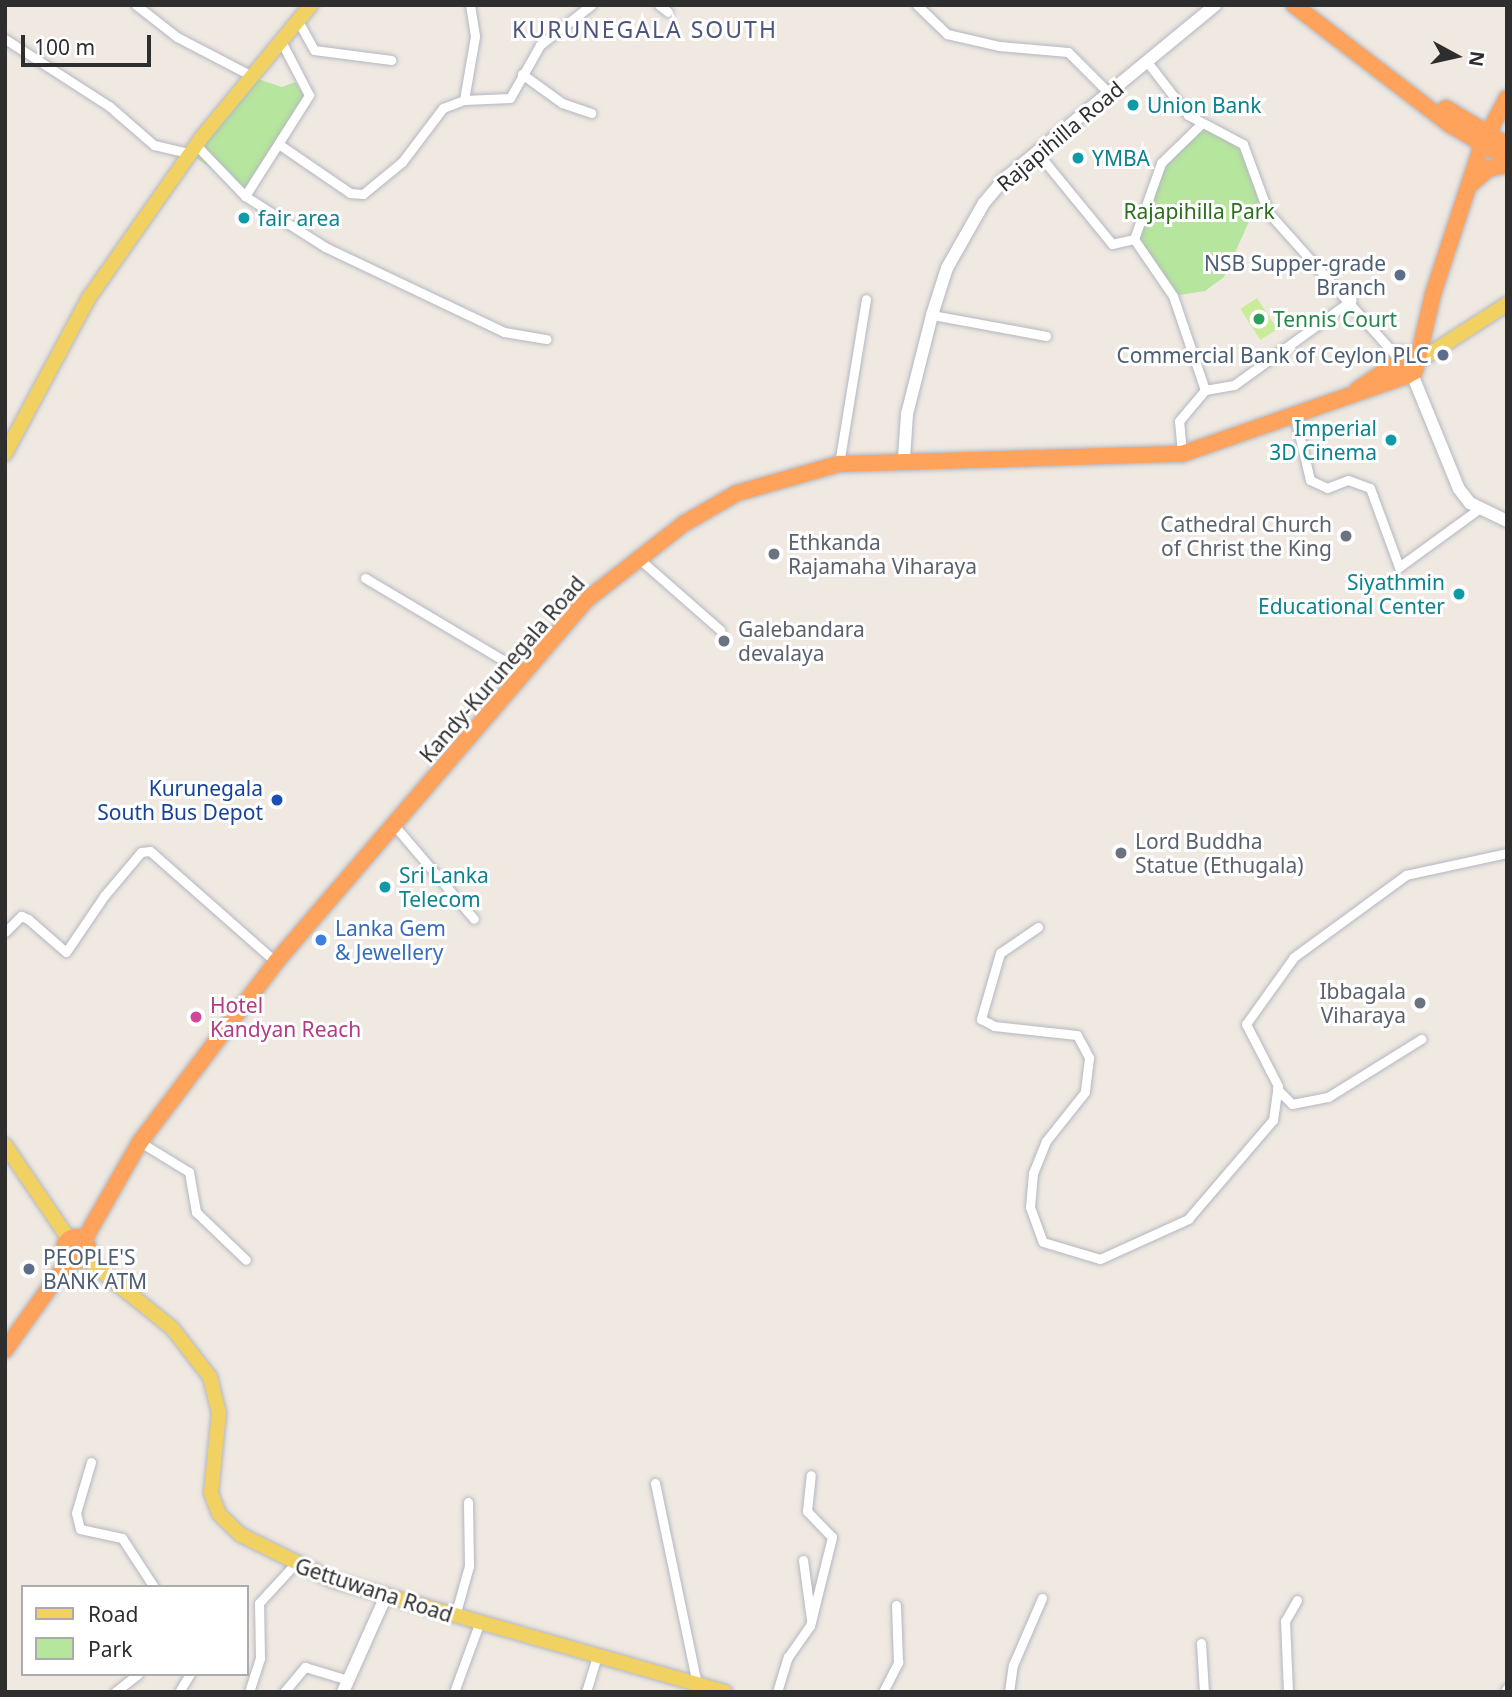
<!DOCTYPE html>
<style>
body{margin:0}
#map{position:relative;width:1512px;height:1697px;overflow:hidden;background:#efe9e1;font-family:"Noto Sans",sans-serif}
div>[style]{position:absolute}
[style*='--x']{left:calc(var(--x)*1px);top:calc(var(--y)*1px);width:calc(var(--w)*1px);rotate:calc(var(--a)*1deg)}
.green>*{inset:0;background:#b6e59e}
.pitch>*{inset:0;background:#c9ec9a;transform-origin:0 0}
.roads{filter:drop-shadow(0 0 2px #b4b7c1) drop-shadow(0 0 2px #b4b7c1)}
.street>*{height:9px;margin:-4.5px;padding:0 4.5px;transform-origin:4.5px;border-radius:4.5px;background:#fff}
.secondary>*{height:12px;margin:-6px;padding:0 6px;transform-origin:6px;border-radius:6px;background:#fff}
.primary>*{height:14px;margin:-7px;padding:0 7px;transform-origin:7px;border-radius:7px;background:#f2d163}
.highway>*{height:16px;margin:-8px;padding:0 8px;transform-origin:8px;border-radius:8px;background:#ffa35c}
.highway>.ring{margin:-8px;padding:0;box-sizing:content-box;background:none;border:16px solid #ffa35c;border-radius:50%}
.dots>*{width:19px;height:19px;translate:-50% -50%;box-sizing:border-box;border:4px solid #fff;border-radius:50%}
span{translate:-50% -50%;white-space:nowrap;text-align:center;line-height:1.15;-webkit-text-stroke:6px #fff;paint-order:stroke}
.culture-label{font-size:21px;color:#0d838f}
.left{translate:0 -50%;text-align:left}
.right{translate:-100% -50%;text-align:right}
.street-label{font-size:21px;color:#2e2e2e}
.park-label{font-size:21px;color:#2c6e1b}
.service-label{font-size:21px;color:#4e5e75}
.leisure-label{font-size:21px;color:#27864d}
.worship-label{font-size:21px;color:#5b616d}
.transit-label{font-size:21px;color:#164399}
.shop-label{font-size:21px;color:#366cbe}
.hotel-label{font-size:21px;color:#b23c85}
.neighbourhood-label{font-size:23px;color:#4d5680;letter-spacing:2px}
.frame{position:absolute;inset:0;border:7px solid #2e2e2e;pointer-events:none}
.legend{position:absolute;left:21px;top:1585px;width:228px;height:91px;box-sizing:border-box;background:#fff;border:2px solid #ababab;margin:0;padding:9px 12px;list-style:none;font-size:21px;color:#2e2e2e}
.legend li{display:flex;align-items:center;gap:14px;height:35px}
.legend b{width:35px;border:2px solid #ababab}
.north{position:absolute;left:1421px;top:21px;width:70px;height:70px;-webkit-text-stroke:5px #fff;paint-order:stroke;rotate:98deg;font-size:19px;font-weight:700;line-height:28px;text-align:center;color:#2e2e2e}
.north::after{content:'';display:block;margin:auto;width:24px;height:32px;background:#2e2e2e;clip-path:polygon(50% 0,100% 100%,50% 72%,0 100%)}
.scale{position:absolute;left:21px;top:35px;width:130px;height:32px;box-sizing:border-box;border:4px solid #2e2e2e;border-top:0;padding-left:9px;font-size:21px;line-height:24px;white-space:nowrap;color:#2e2e2e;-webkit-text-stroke:5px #fff;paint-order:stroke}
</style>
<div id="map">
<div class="green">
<div style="clip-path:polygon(255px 78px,282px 87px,295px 82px,305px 97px,243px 190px,192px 155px)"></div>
<div style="clip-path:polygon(1202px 123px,1235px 136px,1260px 197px,1224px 277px,1205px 291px,1173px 296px,1136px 248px,1161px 163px)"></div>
</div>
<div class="pitch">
<div style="left:1257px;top:298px;width:37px;height:20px;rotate:57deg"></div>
</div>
<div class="roads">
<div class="street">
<div style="--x:136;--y:5;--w:52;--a:38"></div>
<div style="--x:177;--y:37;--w:85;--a:27.5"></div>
<div style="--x:659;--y:5;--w:11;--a:38"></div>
<div style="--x:917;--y:5;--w:42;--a:44"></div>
<div style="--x:947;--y:34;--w:53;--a:13"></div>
<div style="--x:999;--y:46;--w:69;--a:5"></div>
<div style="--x:1068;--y:52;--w:59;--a:45"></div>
<div style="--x:298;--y:21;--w:33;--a:61"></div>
<div style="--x:314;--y:50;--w:78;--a:7.4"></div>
<div style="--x:5;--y:39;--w:124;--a:32.8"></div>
<div style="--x:109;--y:106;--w:60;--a:40.9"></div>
<div style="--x:154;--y:145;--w:37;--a:13"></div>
<div style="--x:1148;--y:63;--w:66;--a:52.4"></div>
<div style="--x:1188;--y:115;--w:62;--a:27.8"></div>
<div style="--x:1243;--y:144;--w:72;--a:69.8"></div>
<div style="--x:1268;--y:212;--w:194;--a:48.3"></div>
<div style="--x:522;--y:74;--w:49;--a:35.9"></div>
<div style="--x:562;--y:103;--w:31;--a:19"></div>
<div style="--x:464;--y:100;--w:65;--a:-80.2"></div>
<div style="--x:475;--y:36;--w:31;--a:-99"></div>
<div style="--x:196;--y:145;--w:71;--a:46.1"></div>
<div style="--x:245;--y:196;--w:95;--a:32.5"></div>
<div style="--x:325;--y:247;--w:198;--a:25.4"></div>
<div style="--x:504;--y:332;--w:43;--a:9.5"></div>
<div style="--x:280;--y:145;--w:85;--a:34.4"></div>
<div style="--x:350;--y:193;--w:13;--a:4"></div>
<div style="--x:363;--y:194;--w:50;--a:-39.4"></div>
<div style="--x:402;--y:162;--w:68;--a:-52.8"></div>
<div style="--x:443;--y:108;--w:22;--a:-21"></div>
<div style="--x:464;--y:100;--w:46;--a:-2.5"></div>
<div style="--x:510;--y:98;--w:61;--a:-60.5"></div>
<div style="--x:540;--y:45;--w:65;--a:-38.1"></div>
<div style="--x:1036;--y:151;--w:120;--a:50.7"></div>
<div style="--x:1112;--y:244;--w:23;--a:-13"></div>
<div style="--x:245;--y:196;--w:120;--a:-57.6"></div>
<div style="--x:309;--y:95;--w:59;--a:-117.4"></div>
<div style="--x:932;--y:315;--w:116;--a:10.4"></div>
<div style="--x:1205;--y:390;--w:29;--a:-10"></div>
<div style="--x:1234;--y:385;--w:145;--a:-35.8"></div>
<div style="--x:1295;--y:417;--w:65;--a:76.6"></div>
<div style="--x:1310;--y:480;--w:19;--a:25"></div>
<div style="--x:1327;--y:488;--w:22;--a:-21"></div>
<div style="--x:1348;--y:480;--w:23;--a:20"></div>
<div style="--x:1370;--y:488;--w:84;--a:69.8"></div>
<div style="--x:1399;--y:567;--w:100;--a:-36.1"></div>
<div style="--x:1182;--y:454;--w:33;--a:-95"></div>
<div style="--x:1179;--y:421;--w:40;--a:-50"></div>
<div style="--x:1205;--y:390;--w:99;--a:-108.8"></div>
<div style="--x:1173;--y:296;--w:69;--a:-124.4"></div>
<div style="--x:1134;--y:239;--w:81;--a:-70.4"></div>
<div style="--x:1161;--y:163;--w:57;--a:-44.3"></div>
<div style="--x:839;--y:464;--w:167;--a:-80.7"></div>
<div style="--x:637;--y:557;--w:111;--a:41.3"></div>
<div style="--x:365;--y:578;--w:186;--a:30.7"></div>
<div style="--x:394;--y:825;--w:123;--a:49.6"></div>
<div style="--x:1038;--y:927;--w:46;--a:145.6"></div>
<div style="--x:1000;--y:953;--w:69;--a:106.1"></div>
<div style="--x:981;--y:1019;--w:15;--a:28"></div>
<div style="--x:994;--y:1026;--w:83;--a:6.2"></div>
<div style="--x:1077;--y:1035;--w:26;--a:62"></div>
<div style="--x:1089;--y:1058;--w:34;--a:97"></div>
<div style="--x:1085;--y:1092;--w:63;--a:128.5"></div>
<div style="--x:1046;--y:1141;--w:35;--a:112"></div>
<div style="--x:1033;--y:1173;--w:34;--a:95"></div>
<div style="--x:1030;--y:1207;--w:37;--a:70"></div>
<div style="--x:1043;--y:1242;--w:59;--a:16.6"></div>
<div style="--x:1100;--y:1259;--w:97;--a:-24.4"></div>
<div style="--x:1188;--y:1219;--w:130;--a:-49.4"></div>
<div style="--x:1273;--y:1120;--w:34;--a:-82"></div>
<div style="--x:1278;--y:1086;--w:70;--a:-117.3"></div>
<div style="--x:1246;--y:1024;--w:82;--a:-54.4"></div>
<div style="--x:1294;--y:957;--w:139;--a:-36.2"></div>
<div style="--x:1406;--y:875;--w:103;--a:-12.3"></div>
<div style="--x:5;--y:932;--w:23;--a:-45"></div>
<div style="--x:21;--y:916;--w:8;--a:23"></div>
<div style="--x:28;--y:919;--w:50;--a:41"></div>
<div style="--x:66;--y:952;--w:68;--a:-55.8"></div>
<div style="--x:104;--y:896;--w:57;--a:-49.9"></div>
<div style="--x:141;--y:852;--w:9;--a:-6"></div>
<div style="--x:150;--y:851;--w:168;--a:41.4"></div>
<div style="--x:1277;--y:1089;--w:21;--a:45"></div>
<div style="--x:1292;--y:1104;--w:37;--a:-11"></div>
<div style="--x:1328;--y:1097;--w:110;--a:-31.9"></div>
<div style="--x:140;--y:1142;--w:57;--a:31.5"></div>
<div style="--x:189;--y:1172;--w:41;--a:80.1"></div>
<div style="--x:196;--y:1212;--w:69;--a:43.8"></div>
<div style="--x:91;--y:1462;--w:53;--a:106.4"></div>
<div style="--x:76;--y:1513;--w:16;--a:76"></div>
<div style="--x:80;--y:1529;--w:43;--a:12.1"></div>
<div style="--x:122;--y:1538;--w:59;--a:56.9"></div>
<div style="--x:655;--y:1483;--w:205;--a:78.2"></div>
<div style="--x:803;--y:1560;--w:60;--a:82.3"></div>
<div style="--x:455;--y:1616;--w:52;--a:-74.4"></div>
<div style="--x:469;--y:1566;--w:64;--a:-90.9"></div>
<div style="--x:1201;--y:1643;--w:49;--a:86.5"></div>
<div style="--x:115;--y:1692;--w:29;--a:-38"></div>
<div style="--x:179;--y:1692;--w:21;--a:-59"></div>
<div style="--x:249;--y:1692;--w:36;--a:-72"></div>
<div style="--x:260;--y:1658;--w:55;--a:-91"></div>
<div style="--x:259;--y:1603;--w:52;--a:-47.4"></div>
<div style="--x:284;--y:1692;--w:33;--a:-50"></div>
<div style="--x:305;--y:1667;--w:45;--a:16.8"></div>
<div style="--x:454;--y:1692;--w:72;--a:-69.8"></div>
<div style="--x:586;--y:1692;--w:39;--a:-73"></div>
<div style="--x:777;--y:1692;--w:37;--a:-73"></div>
<div style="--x:788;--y:1657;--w:38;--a:-55"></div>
<div style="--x:810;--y:1626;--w:92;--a:-76.1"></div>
<div style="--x:832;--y:1537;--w:36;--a:-134"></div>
<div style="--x:807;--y:1511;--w:36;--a:-84"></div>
<div style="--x:883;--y:1692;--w:34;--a:-63"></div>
<div style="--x:898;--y:1662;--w:57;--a:-92"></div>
<div style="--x:1009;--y:1692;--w:27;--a:-82"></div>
<div style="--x:1013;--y:1665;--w:73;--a:-66.6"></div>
<div style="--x:1288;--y:1692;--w:71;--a:-92.4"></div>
<div style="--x:1285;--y:1621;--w:24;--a:-60"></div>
<div style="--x:1505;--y:1692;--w:4;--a:-63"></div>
</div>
<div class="secondary">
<div style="--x:1412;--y:374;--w:124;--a:67.8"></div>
<div style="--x:1459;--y:489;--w:18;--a:52"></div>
<div style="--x:1470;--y:503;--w:41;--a:25.9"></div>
<div style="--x:904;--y:458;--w:44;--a:-86.1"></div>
<div style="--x:907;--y:414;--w:102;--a:-75.8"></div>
<div style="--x:932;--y:315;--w:49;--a:-72.3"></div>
<div style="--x:947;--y:268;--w:75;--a:-60.4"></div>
<div style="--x:984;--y:203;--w:30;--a:-50"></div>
<div style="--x:1003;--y:180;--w:275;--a:-39.5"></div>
<div style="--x:343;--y:1692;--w:105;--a:-65.9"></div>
</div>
<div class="primary">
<div style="--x:1417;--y:362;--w:107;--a:-32.8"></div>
<div style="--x:5;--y:454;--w:176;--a:-61.8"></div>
<div style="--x:88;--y:299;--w:197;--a:-54.9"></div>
<div style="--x:201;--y:138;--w:173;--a:-50.4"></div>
<div style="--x:5;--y:1145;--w:114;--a:55.8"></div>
<div style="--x:84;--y:1257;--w:113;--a:38.9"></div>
<div style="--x:172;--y:1328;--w:62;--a:52.2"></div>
<div style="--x:210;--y:1377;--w:36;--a:76"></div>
<div style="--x:219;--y:1412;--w:81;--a:95.6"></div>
<div style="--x:211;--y:1493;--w:22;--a:69"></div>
<div style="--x:219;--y:1514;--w:30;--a:44"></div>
<div style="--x:241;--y:1535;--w:102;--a:26.3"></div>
<div style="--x:332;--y:1580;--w:409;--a:15.9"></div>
</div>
<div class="highway">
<div style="--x:1294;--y:5;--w:195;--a:37.5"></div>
<div style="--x:1449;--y:124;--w:67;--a:30.4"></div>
<div style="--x:1446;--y:108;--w:71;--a:31.2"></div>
<div style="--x:1471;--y:184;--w:23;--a:-41"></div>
<div style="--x:1488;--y:169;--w:19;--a:-12"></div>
<div style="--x:1414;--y:358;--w:14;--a:-163"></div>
<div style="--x:1401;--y:354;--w:18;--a:106"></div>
<div style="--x:1396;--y:371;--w:11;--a:27"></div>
<div style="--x:1406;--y:376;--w:10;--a:-29"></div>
<div style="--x:1415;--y:371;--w:79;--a:-76.8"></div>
<div style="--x:1433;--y:294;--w:157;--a:-71.8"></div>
<div style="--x:1482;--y:145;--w:53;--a:-62"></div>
<div style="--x:1357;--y:390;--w:45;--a:-34"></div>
<div class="ring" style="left:64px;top:1237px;width:8px;height:8px"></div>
<div style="--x:84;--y:1240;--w:113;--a:-60.3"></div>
<div style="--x:140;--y:1142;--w:226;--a:-52.9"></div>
<div style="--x:276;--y:962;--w:475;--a:-49.4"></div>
<div style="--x:585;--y:601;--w:127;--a:-38"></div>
<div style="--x:685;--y:523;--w:60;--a:-30"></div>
<div style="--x:737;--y:493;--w:106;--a:-15.9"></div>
<div style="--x:839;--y:464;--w:343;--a:-1.7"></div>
<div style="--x:1182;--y:454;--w:237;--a:-19.2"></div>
<div style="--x:5;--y:1350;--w:112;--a:-54.5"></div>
</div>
</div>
<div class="dots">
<div style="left:1133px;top:105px;background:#0f9aa8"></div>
<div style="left:1078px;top:158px;background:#0f9aa8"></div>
<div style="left:244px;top:218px;background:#0f9aa8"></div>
<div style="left:1400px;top:275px;background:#5c6f8a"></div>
<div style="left:1259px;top:319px;background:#2e9e5b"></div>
<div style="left:1443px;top:355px;background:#5c6f8a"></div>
<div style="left:1391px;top:440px;background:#0f9aa8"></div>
<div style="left:1346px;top:536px;background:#6b7280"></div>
<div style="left:774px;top:554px;background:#6b7280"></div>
<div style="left:1459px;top:594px;background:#0f9aa8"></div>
<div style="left:724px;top:641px;background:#6b7280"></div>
<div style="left:277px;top:800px;background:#1a4fb4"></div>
<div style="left:1121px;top:853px;background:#6b7280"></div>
<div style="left:385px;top:887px;background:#0f9aa8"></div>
<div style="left:321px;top:940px;background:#3f7fe0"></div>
<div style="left:1420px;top:1003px;background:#6b7280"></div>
<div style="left:196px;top:1017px;background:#d1479c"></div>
<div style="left:29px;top:1269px;background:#5c6f8a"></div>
</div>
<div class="culture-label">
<span class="left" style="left:1147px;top:105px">Union Bank</span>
<span class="left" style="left:1092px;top:158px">YMBA</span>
<span class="left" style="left:258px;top:218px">fair area</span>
<span class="right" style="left:1377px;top:440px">Imperial<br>3D Cinema</span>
<span class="right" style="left:1445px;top:594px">Siyathmin<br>Educational Center</span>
<span class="left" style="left:399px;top:887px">Sri Lanka<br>Telecom</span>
</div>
<div class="street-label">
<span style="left:1060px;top:136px;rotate:-40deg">Rajapihilla Road</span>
<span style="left:502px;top:669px;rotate:-49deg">Kandy-Kurunegala Road</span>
<span style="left:374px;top:1590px;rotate:18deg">Gettuwana Road</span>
</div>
<div class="park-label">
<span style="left:1199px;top:211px">Rajapihilla Park</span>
</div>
<div class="service-label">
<span class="right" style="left:1386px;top:275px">NSB Supper-grade<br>Branch</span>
<span class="right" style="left:1429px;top:355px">Commercial Bank of Ceylon PLC</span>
<span class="left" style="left:43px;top:1269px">PEOPLE'S<br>BANK ATM</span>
</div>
<div class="leisure-label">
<span class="left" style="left:1273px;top:319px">Tennis Court</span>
</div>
<div class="worship-label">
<span class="right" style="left:1332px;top:536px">Cathedral Church<br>of Christ the King</span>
<span class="left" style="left:788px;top:554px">Ethkanda<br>Rajamaha Viharaya</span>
<span class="left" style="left:738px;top:641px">Galebandara<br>devalaya</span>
<span class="left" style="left:1135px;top:853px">Lord Buddha<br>Statue (Ethugala)</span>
<span class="right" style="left:1406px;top:1003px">Ibbagala<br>Viharaya</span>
</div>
<div class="transit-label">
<span class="right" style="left:263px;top:800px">Kurunegala<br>South Bus Depot</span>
</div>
<div class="shop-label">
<span class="left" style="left:335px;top:940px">Lanka Gem<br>&amp; Jewellery</span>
</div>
<div class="hotel-label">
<span class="left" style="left:210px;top:1017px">Hotel<br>Kandyan Reach</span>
</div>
<div class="neighbourhood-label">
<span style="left:645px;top:29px">KURUNEGALA SOUTH</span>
</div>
<div class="frame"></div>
<ul class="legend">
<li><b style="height:9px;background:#f2d163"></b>Road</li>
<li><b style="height:19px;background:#b6e59e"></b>Park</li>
</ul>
<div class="north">N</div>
<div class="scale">100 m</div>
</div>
